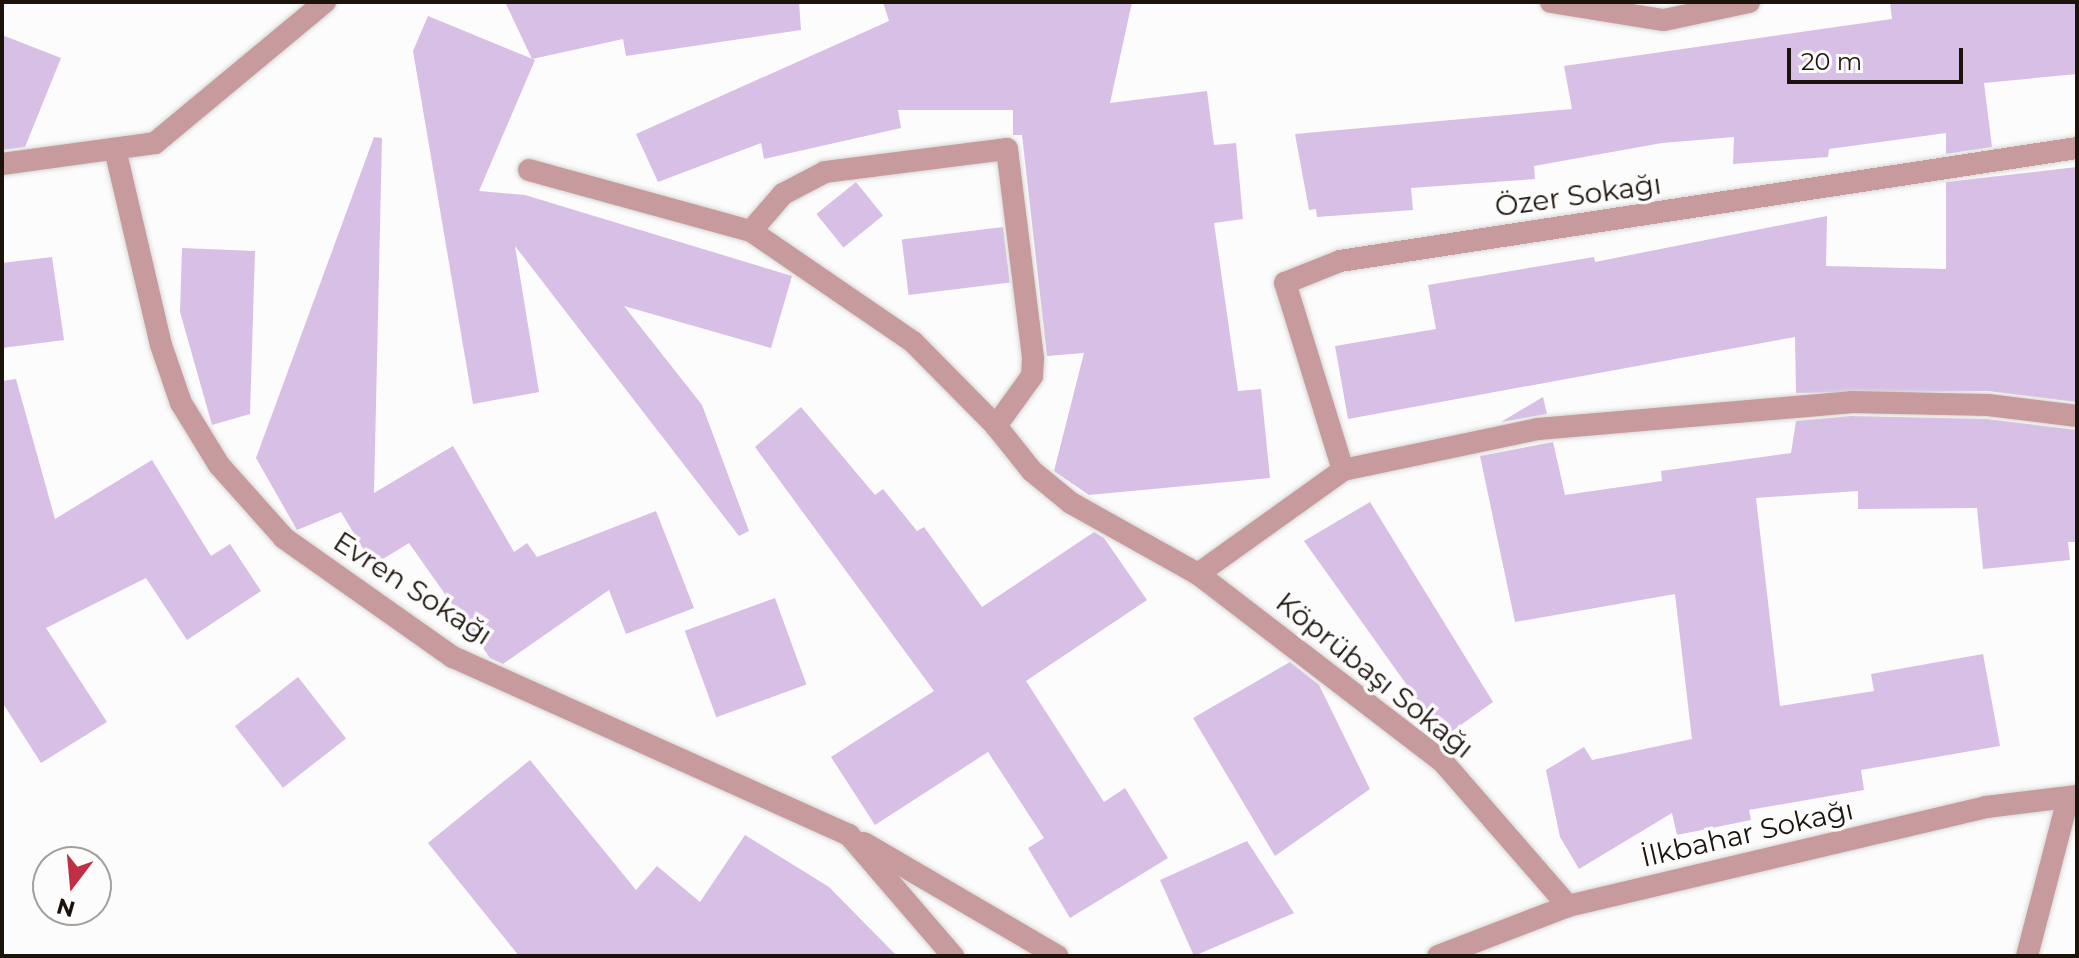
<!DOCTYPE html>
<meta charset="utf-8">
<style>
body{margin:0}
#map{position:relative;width:2079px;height:958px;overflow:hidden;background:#fcfcfc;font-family:Montserrat,sans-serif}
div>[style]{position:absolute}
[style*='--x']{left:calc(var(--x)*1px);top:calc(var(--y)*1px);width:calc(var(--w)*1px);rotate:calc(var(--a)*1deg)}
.building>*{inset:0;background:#d7bfe5;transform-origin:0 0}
.roads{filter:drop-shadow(0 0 2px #d8d7d5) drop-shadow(0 0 2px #d8d7d5)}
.minor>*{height:22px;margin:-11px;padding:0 11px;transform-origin:11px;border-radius:11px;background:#c79b9d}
.tertiary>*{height:22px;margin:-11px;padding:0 11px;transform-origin:11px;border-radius:11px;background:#c79b9d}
span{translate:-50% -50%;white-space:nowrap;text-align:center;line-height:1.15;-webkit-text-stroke:7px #fcfcfc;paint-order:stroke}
.street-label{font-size:28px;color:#1c140b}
.frame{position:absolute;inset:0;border:4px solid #1c140b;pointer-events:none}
.north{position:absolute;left:32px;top:846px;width:80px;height:80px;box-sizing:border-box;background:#fcfcfc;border:2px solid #a29f9c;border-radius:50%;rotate:196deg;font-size:22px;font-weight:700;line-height:32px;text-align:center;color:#1c140b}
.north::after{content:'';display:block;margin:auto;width:28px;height:36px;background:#c02f43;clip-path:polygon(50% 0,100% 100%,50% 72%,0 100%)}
.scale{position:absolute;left:1787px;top:48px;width:176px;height:36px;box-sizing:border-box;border:4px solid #1c140b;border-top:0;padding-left:10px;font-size:24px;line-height:28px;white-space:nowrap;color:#1c140b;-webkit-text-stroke:6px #fcfcfc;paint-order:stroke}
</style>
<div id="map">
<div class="building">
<div style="clip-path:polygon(505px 2px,799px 2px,801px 30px,626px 56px,623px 39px,532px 59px)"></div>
<div style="clip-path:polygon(883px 2px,1132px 2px,1110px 103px,1207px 91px,1214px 145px,1236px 143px,1243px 219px,1214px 223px,1238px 391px,1261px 389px,1270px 478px,1089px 495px,1054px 471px,1084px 353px,1047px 356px,1022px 135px,1013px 135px,1013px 110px,898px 110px,901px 128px,764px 159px,761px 143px,658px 182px,636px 134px,889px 21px)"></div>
<div style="clip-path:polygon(1890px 2px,2077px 2px,2077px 74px,1984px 83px,1992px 147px,1946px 154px,1946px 133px,1829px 149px,1828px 157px,1733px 164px,1734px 137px,1662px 143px,1534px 166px,1535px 179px,1411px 188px,1413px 210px,1317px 217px,1316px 209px,1309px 210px,1295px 134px,1572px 109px,1564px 66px,1892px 19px)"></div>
<div style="clip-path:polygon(428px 16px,535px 60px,479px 191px,525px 195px,792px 276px,771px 348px,624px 306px,702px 405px,749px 531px,739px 536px,515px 246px,539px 392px,473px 404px,413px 51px)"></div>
<div style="clip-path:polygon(2px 35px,61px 58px,25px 147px,2px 150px)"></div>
<div style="clip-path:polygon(374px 137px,382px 138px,374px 493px,453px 446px,514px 552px,527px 543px,537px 557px,656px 511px,694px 608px,626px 634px,609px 590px,503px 664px,490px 658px,409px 543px,373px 565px,341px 512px,297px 530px,256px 458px)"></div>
<div style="clip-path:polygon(2077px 167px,2077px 402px,1988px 391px,1796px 393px,1795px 337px,1348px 419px,1335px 346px,1436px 329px,1428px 285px,1594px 257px,1595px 262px,1827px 216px,1826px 266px,1946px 269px,1946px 182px)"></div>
<div style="left:856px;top:182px;width:43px;height:51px;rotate:51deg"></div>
<div style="left:1003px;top:227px;width:56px;height:102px;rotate:83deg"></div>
<div style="clip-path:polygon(182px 248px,255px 251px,250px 414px,212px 425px,180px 312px)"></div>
<div style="clip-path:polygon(52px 257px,64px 340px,2px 348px,2px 263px)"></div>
<div style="clip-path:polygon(16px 379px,55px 519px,152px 460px,211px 556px,230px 544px,261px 591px,187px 640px,146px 578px,46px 628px,107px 722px,41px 763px,2px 702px,2px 381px)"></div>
<div style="clip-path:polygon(1543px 397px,1547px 414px,1501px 422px)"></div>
<div style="clip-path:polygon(801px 407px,875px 495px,883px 489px,917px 531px,924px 527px,982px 607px,1094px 532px,1104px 538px,1147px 600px,1026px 681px,1104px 802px,1125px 788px,1168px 858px,1070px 918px,1028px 848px,1044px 838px,988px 752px,875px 825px,831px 757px,934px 691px,755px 447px)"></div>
<div style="clip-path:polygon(1851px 416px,1987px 419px,2077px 430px,2077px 542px,2068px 542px,2070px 560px,1983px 569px,1977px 508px,1858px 509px,1858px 491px,1756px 498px,1780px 706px,1874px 691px,1871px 674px,1983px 654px,2000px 746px,1861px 770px,1864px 790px,1749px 810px,1751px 820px,1677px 835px,1672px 813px,1579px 869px,1560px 837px,1546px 770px,1584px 747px,1592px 760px,1692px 739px,1675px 594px,1515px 622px,1480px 456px,1553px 442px,1565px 495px,1662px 481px,1661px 471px,1791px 453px,1796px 421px)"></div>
<div style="clip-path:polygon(1370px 502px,1493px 702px,1444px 737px,1304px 541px)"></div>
<div style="left:775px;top:598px;width:92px;height:96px;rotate:70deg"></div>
<div style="clip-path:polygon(1290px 662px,1319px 685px,1370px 789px,1275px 856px,1193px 718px)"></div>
<div style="left:298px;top:677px;width:78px;height:80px;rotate:52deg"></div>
<div style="clip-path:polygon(530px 760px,636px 890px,657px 866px,700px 902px,745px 835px,829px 887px,897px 956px,519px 956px,428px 843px)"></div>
<div style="clip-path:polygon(1247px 841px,1294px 913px,1194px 956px,1160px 880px)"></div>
</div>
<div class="roads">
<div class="minor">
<div style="--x:1551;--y:2;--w:114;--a:9.1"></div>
<div style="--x:1664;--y:20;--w:87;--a:-12"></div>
<div style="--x:115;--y:149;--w:201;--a:76.8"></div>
<div style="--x:161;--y:345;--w:61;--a:71"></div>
<div style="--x:181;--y:403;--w:73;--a:58.5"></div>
<div style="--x:219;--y:465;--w:98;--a:48.3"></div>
<div style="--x:284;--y:538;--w:207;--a:35.2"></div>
<div style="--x:453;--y:657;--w:434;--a:24.2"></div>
<div style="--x:849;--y:835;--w:160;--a:49.3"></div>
<div style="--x:529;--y:170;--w:230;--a:15.4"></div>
<div style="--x:751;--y:231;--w:196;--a:34.4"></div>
<div style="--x:913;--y:342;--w:118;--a:45.3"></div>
<div style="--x:996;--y:426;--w:58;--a:51.3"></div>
<div style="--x:1032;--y:471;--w:50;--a:39.4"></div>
<div style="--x:1071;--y:503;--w:145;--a:29.2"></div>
<div style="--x:1198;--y:574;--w:309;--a:37.5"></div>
<div style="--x:1443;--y:762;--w:191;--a:49"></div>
<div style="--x:751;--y:231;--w:49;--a:-49.1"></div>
<div style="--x:783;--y:194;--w:47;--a:-27.6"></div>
<div style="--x:825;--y:172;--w:183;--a:-7.2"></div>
<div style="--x:1007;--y:149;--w:211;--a:82.9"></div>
<div style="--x:1033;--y:358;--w:18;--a:93"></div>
<div style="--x:1032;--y:376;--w:62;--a:125.8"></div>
<div style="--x:1343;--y:470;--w:196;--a:-107.2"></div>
<div style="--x:1285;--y:283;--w:59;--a:-21.8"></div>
<div style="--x:1340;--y:261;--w:746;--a:-8.72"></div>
<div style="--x:1198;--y:574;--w:178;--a:-35.6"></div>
<div style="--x:1343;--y:470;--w:199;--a:-11.9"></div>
<div style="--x:1538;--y:429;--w:314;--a:-4.9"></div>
<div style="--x:1851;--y:402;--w:137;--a:1.3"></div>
<div style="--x:1988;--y:405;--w:90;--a:7"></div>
<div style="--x:864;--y:843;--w:224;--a:30.3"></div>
<div style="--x:1438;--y:956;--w:139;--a:-21"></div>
<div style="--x:1568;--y:906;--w:430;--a:-13.3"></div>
<div style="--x:1986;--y:807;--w:92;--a:-6.9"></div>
<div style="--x:2027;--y:956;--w:162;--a:-75.4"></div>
</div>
<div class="tertiary">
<div style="--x:2;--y:164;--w:154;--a:-7.8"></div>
<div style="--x:155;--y:143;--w:221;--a:-39.7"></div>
</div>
</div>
<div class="street-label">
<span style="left:1578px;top:195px;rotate:-8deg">Özer Sokağı</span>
<span style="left:413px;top:588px;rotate:33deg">Evren Sokağı</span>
<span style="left:1375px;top:675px;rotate:39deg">Köprübaşı Sokağı</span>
<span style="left:1747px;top:833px;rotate:-13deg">İlkbahar Sokağı</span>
</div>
<div class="frame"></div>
<div class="north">N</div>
<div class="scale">20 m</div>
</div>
